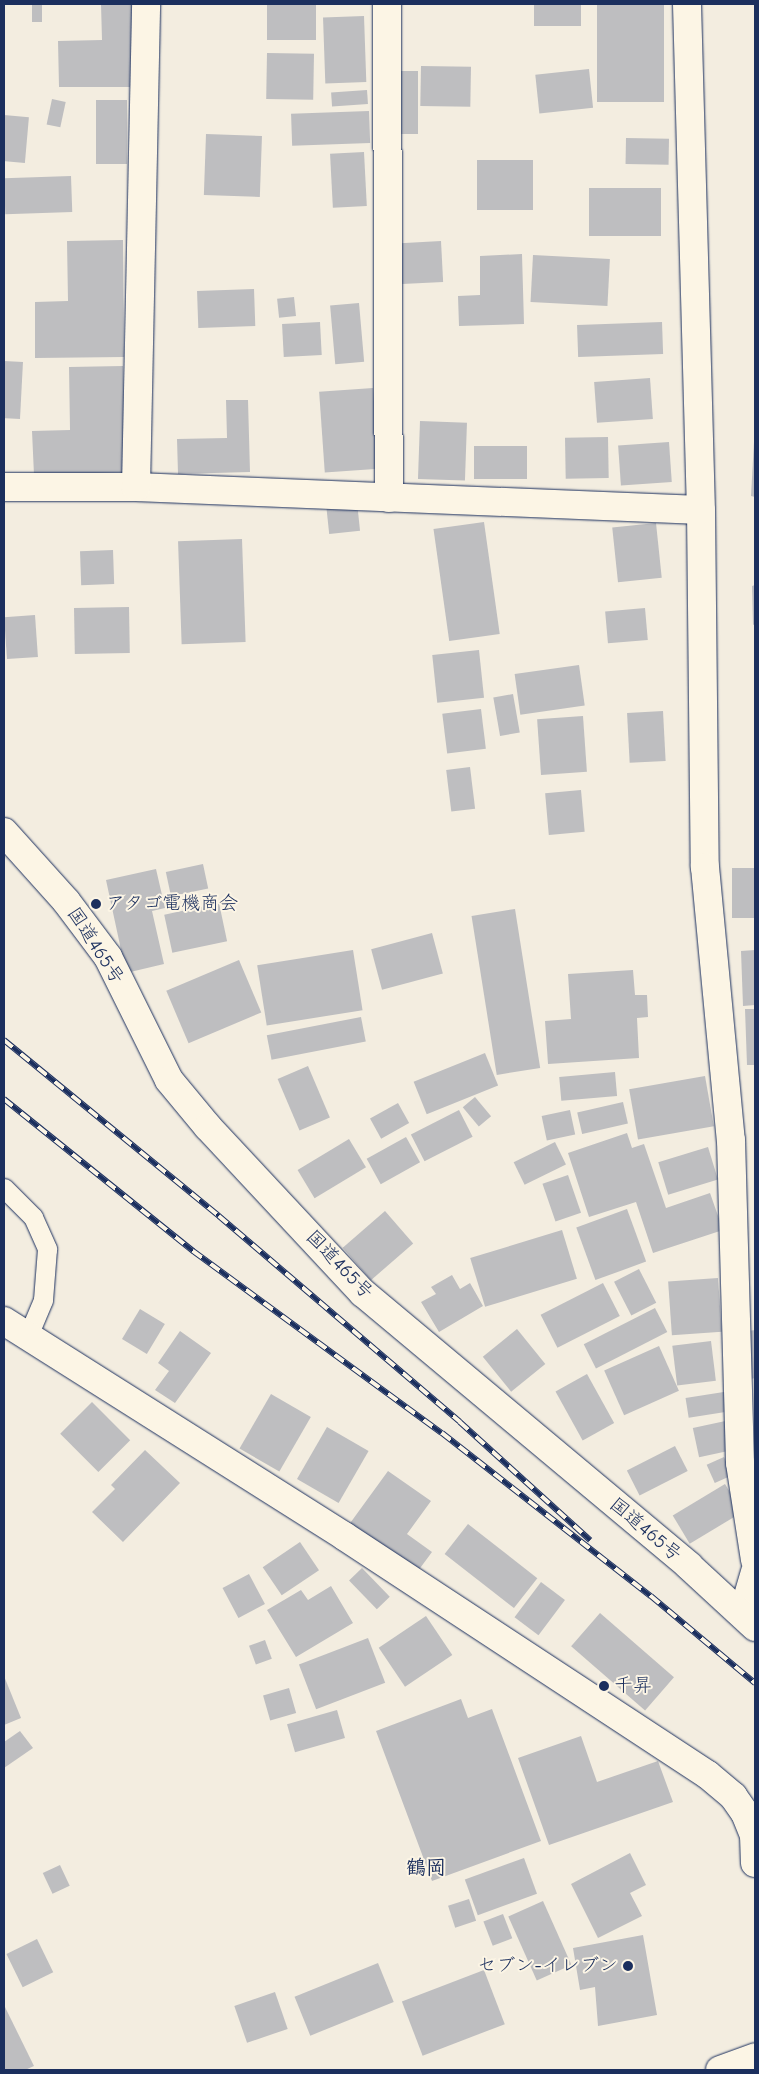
<!DOCTYPE html>
<meta charset="utf-8">
<style>
body{margin:0}
#map{position:relative;width:759px;height:2074px;overflow:hidden;background:#f3ede0;font-family:"Comic Neue","Klee One",sans-serif}
div>[style]{position:absolute}
[style*='--x']{left:calc(var(--x)*1px);top:calc(var(--y)*1px);width:calc(var(--w)*1px);rotate:calc(var(--a)*1deg)}
.building>*{inset:0;background:#bebec0;transform-origin:0 0}
.roads{filter:drop-shadow(0 0 1px #1b2f5e) drop-shadow(0 0 1px #1b2f5e)}
.lane>*{height:19px;margin:-9.5px;padding:0 9.5px;transform-origin:9.5px;border-radius:9.5px;background:#fcf5e5}
.street>*{height:28px;margin:-14px;padding:0 14px;transform-origin:14px;border-radius:14px;background:#fcf5e5}
.secondary>*{height:28px;margin:-14px;padding:0 14px;transform-origin:14px;border-radius:14px;background:#fcf5e5}
.highway>*{height:28px;margin:-14px;padding:0 14px;transform-origin:14px;border-radius:14px;background:#fcf5e5}
.rail>*{height:5.5px;margin-top:-2.75px;transform-origin:0;background:repeating-linear-gradient(90deg,#fcf5e5 0 11px,#1b2f5e 0 22px);box-sizing:border-box;border-block:1px solid #1b2f5e}
.dots>*{width:14px;height:14px;translate:-50% -50%;box-sizing:border-box;border:2px solid #fcf5e5;border-radius:50%}
span{translate:-50% -50%;white-space:nowrap;text-align:center;line-height:1.15;-webkit-text-stroke:4px #fcf5e5;paint-order:stroke}
.poi-label{font-size:19px;color:#1b2f5e}
.left{translate:0 -50%;text-align:left}
.right{translate:-100% -50%;text-align:right}
.street-label{font-size:19px;color:#1b2f5e}
.neighbourhood-label{font-size:20px;color:#1b2f5e;font-weight:700}
.frame{position:absolute;inset:0;border:5px solid #1b2f5e;pointer-events:none}
</style>
<div id="map">
<div class="building">
<div style="left:32px;top:4px;width:10px;height:18px"></div>
<div style="clip-path:polygon(101px 4px,132px 4px,132px 87px,59px 87px,58px 41px,102px 40px)"></div>
<div style="left:267px;top:4px;width:49px;height:36px"></div>
<div style="left:534px;top:4px;width:47px;height:22px"></div>
<div style="left:597px;top:4px;width:67px;height:98px"></div>
<div style="left:364px;top:16px;width:66px;height:41px;rotate:88deg"></div>
<div style="left:267px;top:53px;width:47px;height:46px;rotate:1deg"></div>
<div style="left:421px;top:66px;width:50px;height:40px;rotate:1deg"></div>
<div style="left:589px;top:69px;width:39px;height:54px;rotate:84deg"></div>
<div style="left:395px;top:71px;width:23px;height:63px"></div>
<div style="left:367px;top:90px;width:14px;height:36px;rotate:86deg"></div>
<div style="left:52px;top:99px;width:14px;height:26px;rotate:12deg"></div>
<div style="left:96px;top:100px;width:31px;height:64px"></div>
<div style="left:369px;top:111px;width:32px;height:78px;rotate:88deg"></div>
<div style="left:4px;top:115px;width:25px;height:46px;rotate:5deg"></div>
<div style="left:206px;top:134px;width:56px;height:61px;rotate:2deg"></div>
<div style="left:626px;top:138px;width:43px;height:26px;rotate:1deg"></div>
<div style="left:364px;top:152px;width:54px;height:34px;rotate:87deg"></div>
<div style="left:477px;top:160px;width:56px;height:50px"></div>
<div style="left:71px;top:176px;width:36px;height:67px;rotate:88deg"></div>
<div style="left:661px;top:188px;width:48px;height:72px;rotate:90deg"></div>
<div style="clip-path:polygon(123px 240px,124px 357px,35px 358px,35px 302px,68px 301px,67px 241px)"></div>
<div style="left:441px;top:241px;width:41px;height:41px;rotate:87deg"></div>
<div style="clip-path:polygon(522px 254px,524px 324px,459px 326px,458px 296px,480px 295px,480px 256px)"></div>
<div style="left:533px;top:255px;width:77px;height:47px;rotate:3deg"></div>
<div style="left:254px;top:289px;width:37px;height:57px;rotate:88deg"></div>
<div style="left:294px;top:297px;width:19px;height:17px;rotate:84deg"></div>
<div style="left:359px;top:303px;width:59px;height:29px;rotate:85deg"></div>
<div style="left:320px;top:322px;width:33px;height:38px;rotate:87deg"></div>
<div style="left:662px;top:322px;width:32px;height:85px;rotate:88deg"></div>
<div style="left:4px;top:361px;width:19px;height:57px;rotate:3deg"></div>
<div style="clip-path:polygon(123px 366px,126px 472px,34px 475px,32px 431px,70px 430px,69px 367px)"></div>
<div style="left:650px;top:378px;width:41px;height:56px;rotate:86deg"></div>
<div style="left:373px;top:388px;width:81px;height:54px;rotate:86deg"></div>
<div style="clip-path:polygon(226px 400px,248px 400px,250px 472px,178px 474px,177px 439px,227px 438px)"></div>
<div style="left:420px;top:421px;width:47px;height:58px;rotate:2deg"></div>
<div style="left:608px;top:437px;width:41px;height:43px;rotate:89deg"></div>
<div style="left:669px;top:442px;width:40px;height:51px;rotate:86deg"></div>
<div style="clip-path:polygon(754px 442px,755px 442px,755px 497px,751px 496px)"></div>
<div style="left:474px;top:446px;width:53px;height:33px"></div>
<div style="left:357px;top:502px;width:29px;height:31px;rotate:84deg"></div>
<div style="left:484px;top:522px;width:113px;height:51px;rotate:82deg"></div>
<div style="left:656px;top:523px;width:55px;height:44px;rotate:84deg"></div>
<div style="left:242px;top:539px;width:103px;height:64px;rotate:88deg"></div>
<div style="left:113px;top:550px;width:34px;height:33px;rotate:88deg"></div>
<div style="clip-path:polygon(755px 585px,755px 624px,753px 625px,752px 586px)"></div>
<div style="left:129px;top:607px;width:46px;height:55px;rotate:89deg"></div>
<div style="left:645px;top:608px;width:32px;height:40px;rotate:85deg"></div>
<div style="left:35px;top:615px;width:42px;height:31px;rotate:86deg"></div>
<div style="left:479px;top:650px;width:48px;height:47px;rotate:84deg"></div>
<div style="left:579px;top:665px;width:41px;height:65px;rotate:82deg"></div>
<div style="left:513px;top:694px;width:39px;height:20px;rotate:80deg"></div>
<div style="left:481px;top:709px;width:40px;height:39px;rotate:83deg"></div>
<div style="left:663px;top:711px;width:50px;height:36px;rotate:87deg"></div>
<div style="left:583px;top:716px;width:56px;height:46px;rotate:86deg"></div>
<div style="left:470px;top:767px;width:42px;height:24px;rotate:83deg"></div>
<div style="left:581px;top:790px;width:42px;height:36px;rotate:85deg"></div>
<div style="left:203px;top:864px;width:25px;height:38px;rotate:78deg"></div>
<div style="left:755px;top:868px;width:50px;height:23px;rotate:90deg"></div>
<div style="clip-path:polygon(156px 869px,165px 908px,152px 911px,164px 964px,126px 973px,106px 880px)"></div>
<div style="left:219px;top:903px;width:39px;height:56px;rotate:78deg"></div>
<div style="left:515px;top:909px;width:161px;height:44px;rotate:81deg"></div>
<div style="left:432px;top:933px;width:42px;height:63px;rotate:75deg"></div>
<div style="left:353px;top:950px;width:61px;height:97px;rotate:81deg"></div>
<div style="clip-path:polygon(755px 950px,755px 1005px,743px 1006px,741px 951px)"></div>
<div style="left:239px;top:960px;width:57px;height:79px;rotate:67deg"></div>
<div style="clip-path:polygon(633px 970px,635px 995px,647px 995px,648px 1017px,637px 1018px,639px 1058px,548px 1064px,545px 1021px,571px 1019px,568px 974px)"></div>
<div style="clip-path:polygon(745px 1009px,755px 1009px,755px 1065px,747px 1065px)"></div>
<div style="left:361px;top:1017px;width:25px;height:96px;rotate:79deg"></div>
<div style="left:485px;top:1053px;width:35px;height:77px;rotate:68deg"></div>
<div style="left:308px;top:1066px;width:56px;height:33px;rotate:67deg"></div>
<div style="left:615px;top:1072px;width:24px;height:56px;rotate:85deg"></div>
<div style="left:705px;top:1076px;width:51px;height:77px;rotate:80deg"></div>
<div style="left:475px;top:1097px;width:25px;height:16px;rotate:50deg"></div>
<div style="left:623px;top:1102px;width:22px;height:47px;rotate:77deg"></div>
<div style="left:398px;top:1103px;width:23px;height:32px;rotate:61deg"></div>
<div style="left:459px;top:1110px;width:30px;height:54px;rotate:63deg"></div>
<div style="left:570px;top:1110px;width:25px;height:29px;rotate:78deg"></div>
<div style="clip-path:polygon(627px 1133px,632px 1148px,644px 1144px,666px 1208px,710px 1193px,723px 1230px,653px 1253px,636px 1202px,589px 1217px,568px 1153px)"></div>
<div style="left:406px;top:1137px;width:29px;height:45px;rotate:61deg"></div>
<div style="left:349px;top:1139px;width:33px;height:60px;rotate:59deg"></div>
<div style="left:555px;top:1142px;width:25px;height:46px;rotate:64deg"></div>
<div style="left:708px;top:1147px;width:34px;height:52px;rotate:73deg"></div>
<div style="left:568px;top:1175px;width:40px;height:27px;rotate:71deg"></div>
<div style="left:627px;top:1209px;width:56px;height:54px;rotate:70deg"></div>
<div style="left:385px;top:1211px;width:43px;height:56px;rotate:49deg"></div>
<div style="left:562px;top:1230px;width:51px;height:96px;rotate:73deg"></div>
<div style="left:639px;top:1269px;width:38px;height:28px;rotate:63deg"></div>
<div style="clip-path:polygon(452px 1275px,460px 1289px,470px 1283px,483px 1306px,439px 1332px,421px 1302px,436px 1294px,431px 1287px)"></div>
<div style="left:718px;top:1278px;width:54px;height:50px;rotate:86deg"></div>
<div style="left:603px;top:1283px;width:37px;height:70px;rotate:63deg"></div>
<div style="left:655px;top:1308px;width:27px;height:80px;rotate:63deg"></div>
<div style="left:140px;top:1309px;width:29px;height:35px;rotate:31deg"></div>
<div style="left:517px;top:1329px;width:45px;height:44px;rotate:51deg"></div>
<div style="clip-path:polygon(755px 1330px,755px 1378px,751px 1379px,742px 1332px)"></div>
<div style="clip-path:polygon(180px 1331px,211px 1353px,175px 1403px,155px 1390px,169px 1371px,158px 1363px)"></div>
<div style="left:711px;top:1341px;width:40px;height:39px;rotate:83deg"></div>
<div style="left:659px;top:1346px;width:49px;height:60px;rotate:66deg"></div>
<div style="left:587px;top:1374px;width:56px;height:36px;rotate:61deg"></div>
<div style="left:730px;top:1391px;width:20px;height:45px;rotate:81deg"></div>
<div style="left:271px;top:1394px;width:46px;height:63px;rotate:30deg"></div>
<div style="left:92px;top:1402px;width:54px;height:45px;rotate:45deg"></div>
<div style="left:730px;top:1420px;width:30px;height:38px;rotate:78deg"></div>
<div style="left:327px;top:1427px;width:48px;height:60px;rotate:30deg"></div>
<div style="left:675px;top:1446px;width:28px;height:54px;rotate:63deg"></div>
<div style="clip-path:polygon(145px 1450px,180px 1483px,123px 1542px,92px 1512px,115px 1489px,111px 1485px)"></div>
<div style="left:724px;top:1457px;width:20px;height:19px;rotate:66deg"></div>
<div style="clip-path:polygon(388px 1471px,431px 1501px,407px 1534px,432px 1552px,415px 1575px,348px 1526px)"></div>
<div style="left:725px;top:1484px;width:33px;height:61px;rotate:59deg"></div>
<div style="left:468px;top:1524px;width:88px;height:38px;rotate:38deg"></div>
<div style="left:300px;top:1542px;width:34px;height:45px;rotate:56deg"></div>
<div style="left:362px;top:1568px;width:40px;height:18px;rotate:46deg"></div>
<div style="left:249px;top:1574px;width:34px;height:30px;rotate:62deg"></div>
<div style="left:541px;top:1582px;width:30px;height:44px;rotate:37deg"></div>
<div style="clip-path:polygon(331px 1586px,353px 1623px,296px 1657px,267px 1610px,301px 1590px,308px 1600px)"></div>
<div style="left:600px;top:1613px;width:98px;height:44px;rotate:41deg"></div>
<div style="left:426px;top:1616px;width:47px;height:57px;rotate:56deg"></div>
<div style="left:368px;top:1638px;width:48px;height:74px;rotate:69deg"></div>
<div style="left:265px;top:1640px;width:20px;height:17px;rotate:70deg"></div>
<div style="clip-path:polygon(4px 1676px,21px 1718px,4px 1725px)"></div>
<div style="left:289px;top:1688px;width:26px;height:27px;rotate:74deg"></div>
<div style="clip-path:polygon(461px 1699px,468px 1718px,492px 1709px,541px 1841px,432px 1881px,376px 1731px)"></div>
<div style="left:337px;top:1710px;width:29px;height:52px;rotate:74deg"></div>
<div style="clip-path:polygon(20px 1731px,33px 1748px,4px 1768px,4px 1742px)"></div>
<div style="clip-path:polygon(581px 1736px,597px 1782px,658px 1761px,673px 1802px,549px 1845px,518px 1758px)"></div>
<div style="clip-path:polygon(630px 1853px,646px 1885px,630px 1893px,642px 1916px,598px 1938px,571px 1884px)"></div>
<div style="left:524px;top:1858px;width:38px;height:63px;rotate:70deg"></div>
<div style="left:60px;top:1865px;width:23px;height:19px;rotate:65deg"></div>
<div style="left:469px;top:1899px;width:23px;height:22px;rotate:72deg"></div>
<div style="left:543px;top:1901px;width:70px;height:38px;rotate:66deg"></div>
<div style="left:503px;top:1914px;width:26px;height:21px;rotate:69deg"></div>
<div style="clip-path:polygon(643px 1935px,657px 2015px,598px 2026px,595px 1987px,580px 1990px,573px 1948px)"></div>
<div style="left:37px;top:1939px;width:37px;height:34px;rotate:64deg"></div>
<div style="left:378px;top:1963px;width:42px;height:90px;rotate:68deg"></div>
<div style="left:484px;top:1970px;width:58px;height:88px;rotate:69deg"></div>
<div style="left:275px;top:1992px;width:39px;height:43px;rotate:71deg"></div>
<div style="clip-path:polygon(4px 2005px,34px 2066px,25px 2070px,4px 2070px)"></div>
</div>
<div class="roads">
<div class="lane">
<div style="--x:4;--y:1188;--w:41;--a:45"></div>
<div style="--x:33;--y:1217;--w:35;--a:66"></div>
<div style="--x:47;--y:1249;--w:51;--a:94.5"></div>
<div style="--x:43;--y:1300;--w:41;--a:112.8"></div>
</div>
<div class="street">
<div style="--x:387;--y:4;--w:494;--a:89.8"></div>
<div style="--x:687;--y:4;--w:506;--a:88.42"></div>
<div style="--x:701;--y:510;--w:357;--a:89.4"></div>
<div style="--x:705;--y:867;--w:274;--a:84.6"></div>
<div style="--x:731;--y:1140;--w:323;--a:88.4"></div>
<div style="--x:740;--y:1463;--w:98;--a:81.2"></div>
<div style="--x:4;--y:487;--w:132;--a:0"></div>
<div style="--x:136;--y:487;--w:565;--a:2.33"></div>
<div style="--x:136;--y:487;--w:483;--a:-88.8"></div>
<div style="--x:4;--y:1321;--w:402;--a:32.3"></div>
<div style="--x:344;--y:1536;--w:435;--a:33.3"></div>
<div style="--x:708;--y:1775;--w:33;--a:40"></div>
<div style="--x:733;--y:1796;--w:21;--a:55"></div>
<div style="--x:745;--y:1813;--w:24;--a:68"></div>
<div style="--x:754;--y:1835;--w:28;--a:88"></div>
<div style="--x:743;--y:1613;--w:43;--a:-73.7"></div>
</div>
<div class="secondary">
<div style="--x:720;--y:2070;--w:37;--a:-20"></div>
</div>
<div class="highway">
<div style="--x:4;--y:832;--w:93;--a:48.1"></div>
<div style="--x:66;--y:901;--w:70;--a:53.1"></div>
<div style="--x:108;--y:957;--w:137;--a:63.6"></div>
<div style="--x:169;--y:1080;--w:61;--a:50.3"></div>
<div style="--x:208;--y:1127;--w:227;--a:47"></div>
<div style="--x:363;--y:1293;--w:425;--a:39.9"></div>
<div style="--x:689;--y:1566;--w:90;--a:42.7"></div>
</div>
</div>
<div class="rail">
<div style="--x:4;--y:1040;--w:278;--a:39.3"></div>
<div style="--x:219;--y:1216;--w:317;--a:40.5"></div>
<div style="--x:460;--y:1422;--w:176;--a:42.2"></div>
<div style="--x:4;--y:1099;--w:243;--a:38.8"></div>
<div style="--x:193;--y:1251;--w:308;--a:36.2"></div>
<div style="--x:442;--y:1433;--w:265;--a:38"></div>
<div style="--x:651;--y:1596;--w:136;--a:39.9"></div>
</div>
<div class="dots">
<div style="left:96px;top:904px;background:#1b2f5e"></div>
<div style="left:604px;top:1686px;background:#1b2f5e"></div>
<div style="left:628px;top:1966px;background:#1b2f5e"></div>
</div>
<div class="poi-label">
<span class="left" style="left:106px;top:904px">アタゴ電機商会</span>
<span class="left" style="left:614px;top:1686px">千昇</span>
<span class="right" style="left:618px;top:1966px">セブン-イレブン</span>
</div>
<div class="street-label">
<span style="left:95px;top:946px;rotate:57deg">国道465号</span>
<span style="left:339px;top:1265px;rotate:46deg">国道465号</span>
<span style="left:645px;top:1530px;rotate:40deg">国道465号</span>
</div>
<div class="neighbourhood-label">
<span style="left:426px;top:1867px">鶴岡</span>
</div>
<div class="frame"></div>
</div>
